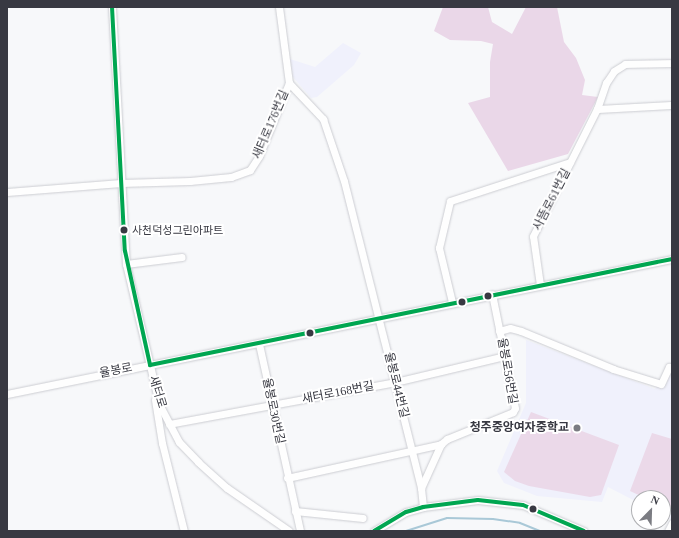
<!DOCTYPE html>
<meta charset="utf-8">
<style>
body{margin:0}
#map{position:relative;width:679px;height:538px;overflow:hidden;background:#f7f8fa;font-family:"Times New Roman","Noto Sans KR",serif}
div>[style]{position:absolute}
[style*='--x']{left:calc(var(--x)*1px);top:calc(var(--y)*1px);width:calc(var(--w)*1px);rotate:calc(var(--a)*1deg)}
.built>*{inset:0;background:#f0f1fc}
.green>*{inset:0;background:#ebd9e9}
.forest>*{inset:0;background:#ead7e8}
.stream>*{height:2px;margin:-1px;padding:0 1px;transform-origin:1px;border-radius:1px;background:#a9c8d7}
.roads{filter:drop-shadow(0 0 1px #cccdd2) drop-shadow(0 0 1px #cccdd2)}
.minor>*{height:7px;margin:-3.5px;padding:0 3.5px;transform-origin:3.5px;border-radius:3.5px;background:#fefefe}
.bus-1>*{height:4px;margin:-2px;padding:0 2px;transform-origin:2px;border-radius:2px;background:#00a651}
.dots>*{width:11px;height:11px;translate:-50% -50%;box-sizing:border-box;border:2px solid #fff;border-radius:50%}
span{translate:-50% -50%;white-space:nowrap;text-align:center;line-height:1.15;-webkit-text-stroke:4px #fff;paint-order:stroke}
.bus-label{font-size:11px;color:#383942}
.left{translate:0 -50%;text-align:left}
.street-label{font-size:12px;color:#383942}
.poi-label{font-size:12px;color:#383942;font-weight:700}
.right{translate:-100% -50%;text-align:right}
.frame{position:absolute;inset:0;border:8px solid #383942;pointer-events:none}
.north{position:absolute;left:631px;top:490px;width:40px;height:40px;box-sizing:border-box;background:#fff;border:1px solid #afb0b3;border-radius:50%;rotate:23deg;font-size:11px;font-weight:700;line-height:16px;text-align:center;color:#383942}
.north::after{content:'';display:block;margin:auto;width:14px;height:18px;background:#7b7c82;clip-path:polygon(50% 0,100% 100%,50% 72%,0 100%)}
</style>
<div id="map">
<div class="built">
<div style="clip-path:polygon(343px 43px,361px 53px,354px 65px,317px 97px,311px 98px,293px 77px,290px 59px,315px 67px)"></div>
<div style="clip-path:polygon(526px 340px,655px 389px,663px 375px,672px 372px,672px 520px,663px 516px,663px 498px,639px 498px,639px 503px,608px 487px,602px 502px,537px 496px,504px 483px,497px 471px,526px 403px)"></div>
</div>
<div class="green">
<div style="clip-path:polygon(531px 412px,619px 445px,601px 495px,590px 497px,529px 486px,515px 481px,504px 472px)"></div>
<div style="clip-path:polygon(652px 433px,672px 439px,672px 510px,663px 506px,663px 498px,645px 498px,630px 491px)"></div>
</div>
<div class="forest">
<div style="clip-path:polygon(443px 7px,488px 7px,492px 22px,512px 34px,526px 7px,557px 7px,564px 42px,576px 58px,585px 80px,582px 95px,598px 97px,568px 154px,508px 171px,468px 103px,490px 97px,490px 62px,493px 44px,481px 41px,450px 40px,434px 31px)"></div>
</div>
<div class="stream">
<div style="--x:406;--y:531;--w:43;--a:-17.6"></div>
<div style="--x:447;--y:518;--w:46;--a:1.2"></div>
<div style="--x:493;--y:519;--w:27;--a:8"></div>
<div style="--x:520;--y:523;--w:22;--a:22"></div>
</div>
<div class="roads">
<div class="minor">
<div style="--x:112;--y:7;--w:257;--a:86.9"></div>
<div style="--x:126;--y:264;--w:144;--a:76.7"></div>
<div style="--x:159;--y:404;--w:43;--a:62.2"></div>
<div style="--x:179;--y:442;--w:28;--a:46"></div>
<div style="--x:198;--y:462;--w:39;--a:42"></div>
<div style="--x:227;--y:488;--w:75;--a:34.7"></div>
<div style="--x:289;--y:83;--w:50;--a:46.6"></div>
<div style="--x:323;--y:119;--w:65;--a:71.3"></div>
<div style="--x:344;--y:181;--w:317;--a:75.9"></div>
<div style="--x:421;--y:488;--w:19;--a:84"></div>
<div style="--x:597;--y:109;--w:75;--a:-3.1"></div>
<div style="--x:7;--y:192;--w:114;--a:-4.5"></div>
<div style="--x:121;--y:183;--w:69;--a:-1.7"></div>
<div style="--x:190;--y:181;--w:41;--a:-5.6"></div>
<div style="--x:231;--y:177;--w:20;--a:-20"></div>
<div style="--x:250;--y:170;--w:17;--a:-57"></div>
<div style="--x:259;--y:156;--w:79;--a:-67.7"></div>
<div style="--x:289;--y:83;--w:77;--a:-97.5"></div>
<div style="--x:126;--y:264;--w:56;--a:-7.1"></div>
<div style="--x:540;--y:285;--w:49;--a:-98.1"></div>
<div style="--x:533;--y:236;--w:142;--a:-63.3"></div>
<div style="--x:597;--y:109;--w:28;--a:-71"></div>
<div style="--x:606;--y:83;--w:14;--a:-56"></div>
<div style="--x:614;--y:71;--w:13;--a:-32"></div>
<div style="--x:625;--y:64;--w:47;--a:-1.2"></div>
<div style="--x:452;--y:302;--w:56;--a:-103.5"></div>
<div style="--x:439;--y:248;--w:48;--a:-76.8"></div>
<div style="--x:450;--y:201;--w:126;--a:-18"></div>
<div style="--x:499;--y:331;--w:11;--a:-15"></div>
<div style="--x:510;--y:328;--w:11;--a:15"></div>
<div style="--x:521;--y:331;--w:100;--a:22.4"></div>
<div style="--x:613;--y:369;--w:50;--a:17.4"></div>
<div style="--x:661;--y:384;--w:19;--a:-65"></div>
<div style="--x:669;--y:367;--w:3;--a:0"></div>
<div style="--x:259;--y:344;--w:191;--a:77.6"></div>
<div style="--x:7;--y:394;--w:679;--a:-11.48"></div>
<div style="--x:155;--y:400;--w:44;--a:80.8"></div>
<div style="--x:162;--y:443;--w:91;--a:76"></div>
<div style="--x:169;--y:424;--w:230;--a:-10.5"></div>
<div style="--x:395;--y:382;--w:113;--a:-13.3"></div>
<div style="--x:287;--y:478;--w:158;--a:-12.4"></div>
<div style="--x:441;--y:444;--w:8;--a:-40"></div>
<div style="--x:447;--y:439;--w:71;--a:-22.2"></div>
<div style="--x:513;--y:412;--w:4;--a:-63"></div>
<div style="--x:515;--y:408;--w:116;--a:-101.4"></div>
<div style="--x:421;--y:488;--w:48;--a:-65.6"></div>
<div style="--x:295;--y:511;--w:68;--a:5.9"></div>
<div style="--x:374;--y:531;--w:37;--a:-31"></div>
<div style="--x:406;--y:512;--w:18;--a:-16"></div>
<div style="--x:423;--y:507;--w:55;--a:-7.3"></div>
<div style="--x:478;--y:500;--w:45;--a:6.3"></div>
<div style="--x:523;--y:505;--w:66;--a:23.1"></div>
<div style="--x:668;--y:531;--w:9;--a:-63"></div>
</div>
</div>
<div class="bus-1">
<div style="--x:112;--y:7;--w:244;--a:87"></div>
<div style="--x:125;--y:251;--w:117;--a:77.6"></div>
<div style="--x:150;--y:365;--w:533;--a:-11.48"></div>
<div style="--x:374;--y:531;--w:37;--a:-31"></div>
<div style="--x:406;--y:512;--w:18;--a:-16"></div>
<div style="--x:423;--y:507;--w:55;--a:-7.3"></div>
<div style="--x:478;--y:500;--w:45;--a:6.3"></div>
<div style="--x:523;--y:505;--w:66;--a:23.1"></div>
</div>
<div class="dots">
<div style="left:124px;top:230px;background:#383942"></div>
<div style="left:488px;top:296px;background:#383942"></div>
<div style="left:462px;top:302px;background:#383942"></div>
<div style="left:310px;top:333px;background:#383942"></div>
<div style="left:577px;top:428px;background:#7b7c82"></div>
<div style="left:533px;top:509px;background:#383942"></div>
</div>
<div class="bus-label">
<span class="left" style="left:132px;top:230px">사천덕성그린아파트</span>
</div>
<div class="street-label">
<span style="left:271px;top:125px;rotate:-67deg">새터로176번길</span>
<span style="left:552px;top:200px;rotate:-63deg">사뜸로61번길</span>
<span style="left:116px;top:371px;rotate:-11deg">율봉로</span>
<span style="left:507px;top:371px;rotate:80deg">율봉로56번길</span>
<span style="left:396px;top:385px;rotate:76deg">율봉로44번길</span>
<span style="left:157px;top:392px;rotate:73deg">새터로</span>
<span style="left:338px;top:393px;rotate:-11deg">새터로168번길</span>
<span style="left:273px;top:411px;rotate:78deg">율봉로30번길</span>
</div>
<div class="poi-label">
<span class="right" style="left:569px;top:428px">청주중앙여자중학교</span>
</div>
<div class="frame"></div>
<div class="north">N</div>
</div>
